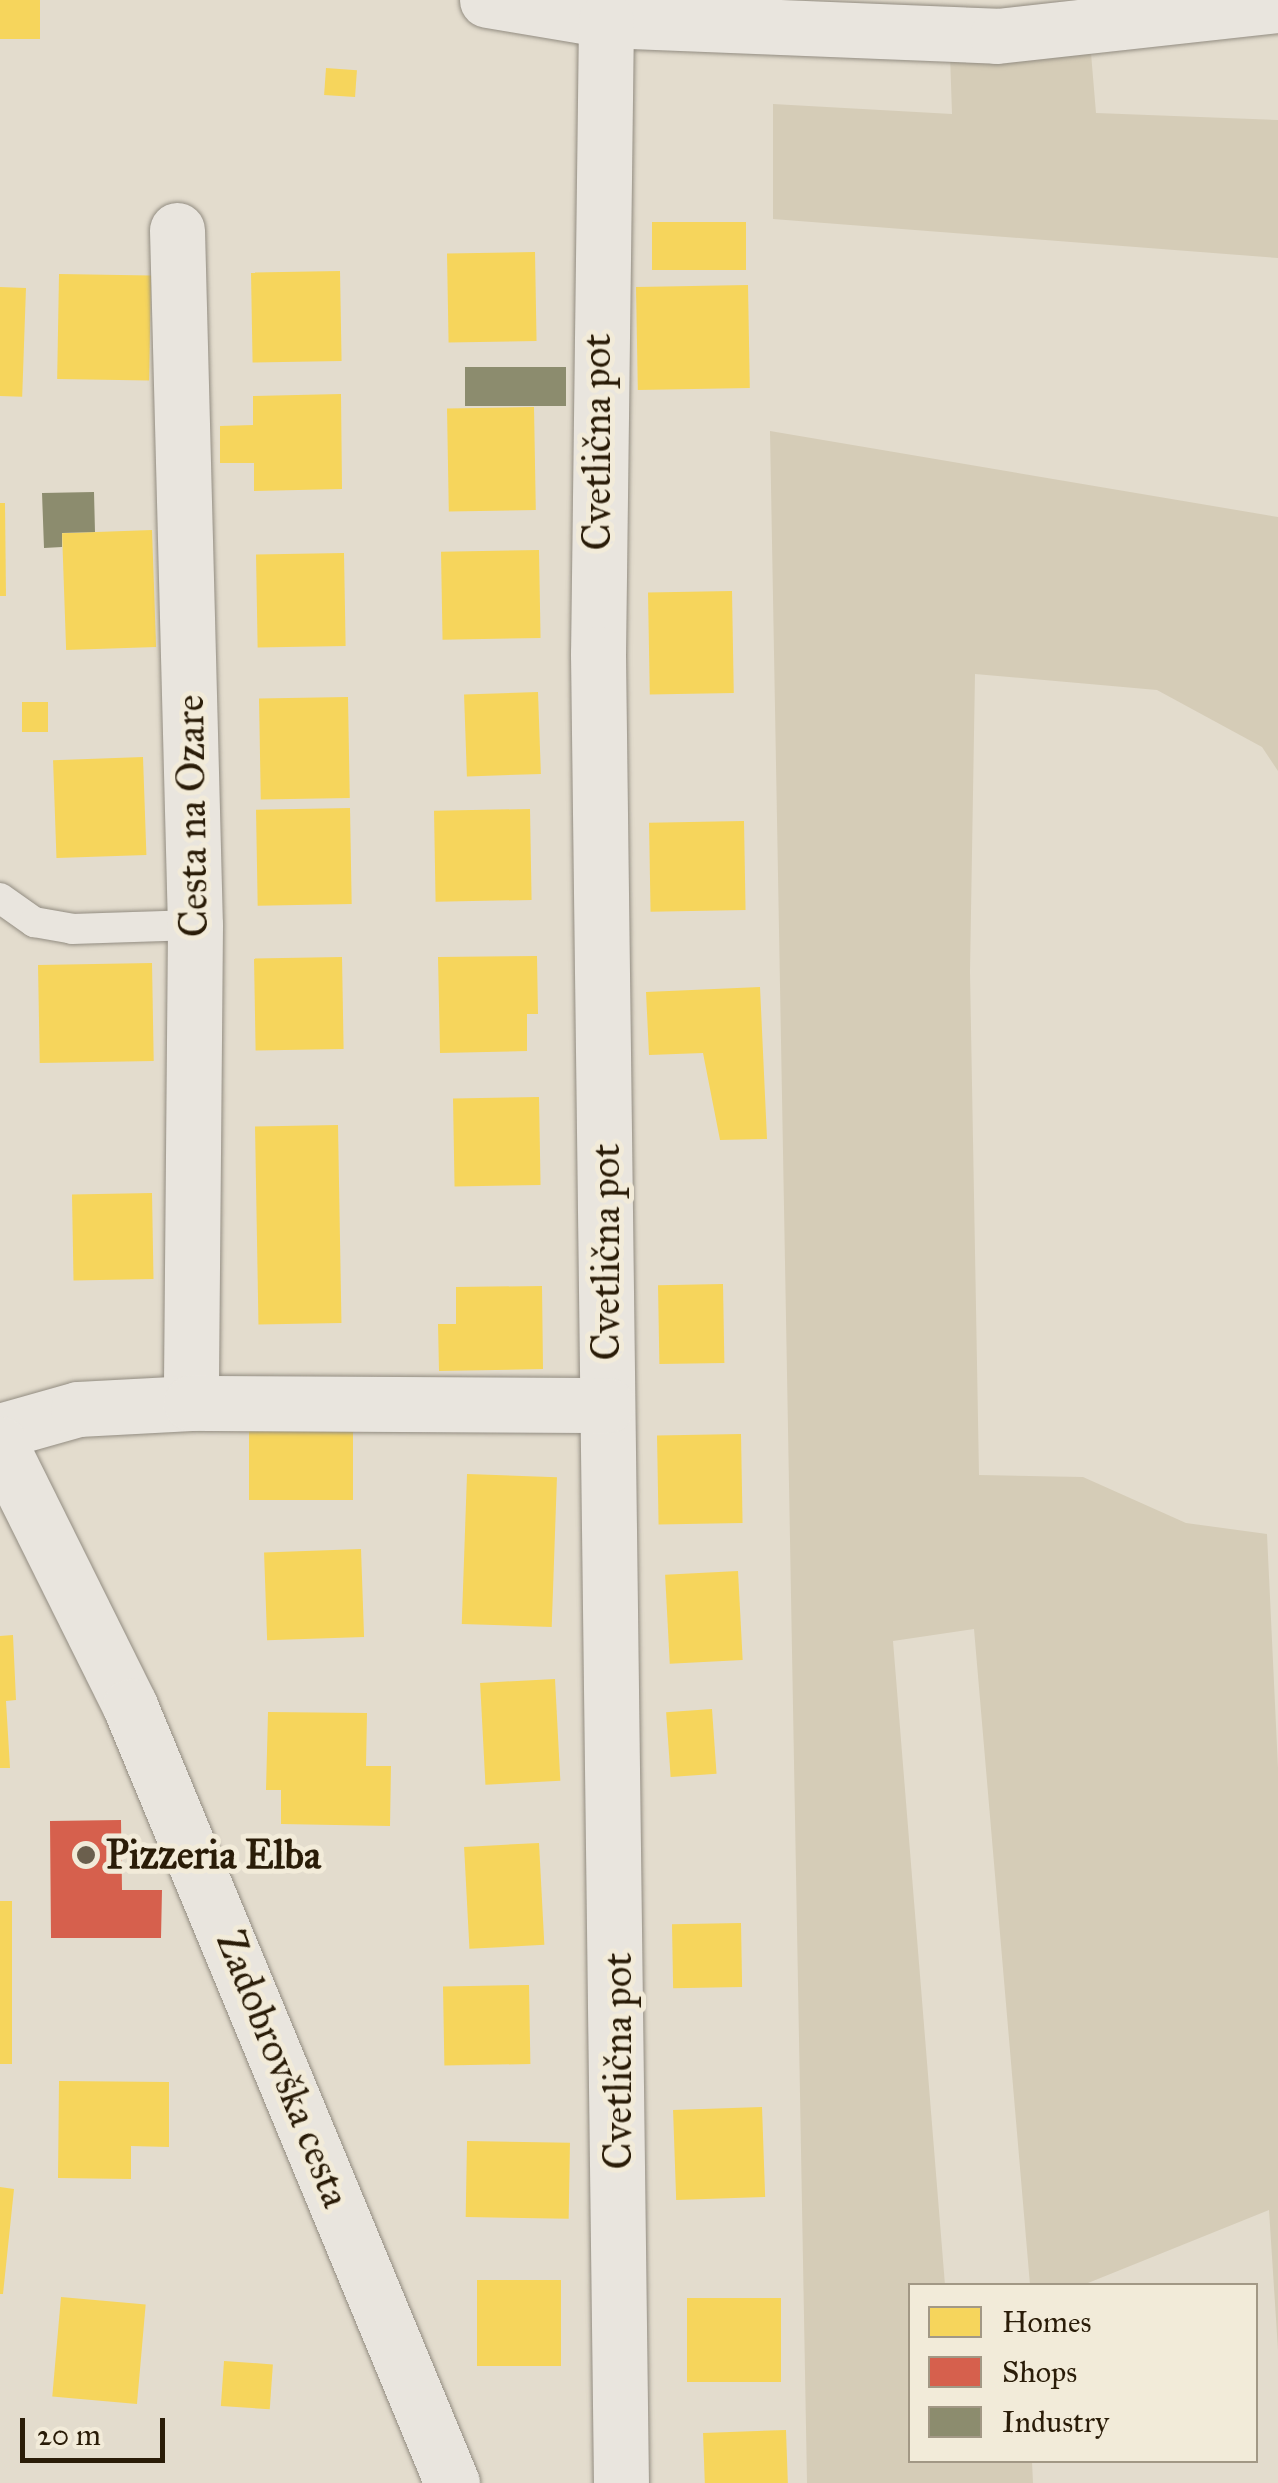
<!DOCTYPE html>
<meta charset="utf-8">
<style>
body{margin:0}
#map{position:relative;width:1278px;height:2483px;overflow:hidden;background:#e3dccd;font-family:"IM FELL Great Primer",serif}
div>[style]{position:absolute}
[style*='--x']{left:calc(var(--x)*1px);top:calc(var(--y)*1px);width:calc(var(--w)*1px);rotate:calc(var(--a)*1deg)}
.green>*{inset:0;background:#d5ccb7}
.homes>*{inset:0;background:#f6d55c;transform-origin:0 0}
.shops>*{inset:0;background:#d6604d}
.industry>*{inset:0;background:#8c8c6e;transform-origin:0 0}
.roads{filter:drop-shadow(0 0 2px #928c81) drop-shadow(0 0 2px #928c81)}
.lane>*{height:30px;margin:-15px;padding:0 15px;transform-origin:15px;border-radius:15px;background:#e9e5de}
.street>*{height:55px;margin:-27.5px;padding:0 27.5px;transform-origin:27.5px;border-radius:27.5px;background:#e9e5de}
.secondary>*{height:55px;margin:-27.5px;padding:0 27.5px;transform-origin:27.5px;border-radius:27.5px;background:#e9e5de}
.dots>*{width:28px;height:28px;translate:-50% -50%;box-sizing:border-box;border:5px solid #f2ebd9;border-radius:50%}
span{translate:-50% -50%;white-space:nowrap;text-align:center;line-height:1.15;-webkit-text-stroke:10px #f2ebd9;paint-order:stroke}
.street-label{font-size:40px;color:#2a1c08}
.poi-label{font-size:40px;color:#2a1c08;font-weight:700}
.left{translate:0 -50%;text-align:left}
.legend{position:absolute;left:908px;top:2283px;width:350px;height:180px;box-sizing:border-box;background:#f2ebd9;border:2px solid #a29885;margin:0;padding:12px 18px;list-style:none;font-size:30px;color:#2a1c08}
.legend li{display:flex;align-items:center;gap:20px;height:50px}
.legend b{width:50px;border:2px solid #a29885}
.scale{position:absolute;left:20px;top:2418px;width:145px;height:45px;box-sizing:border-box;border:5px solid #2a1c08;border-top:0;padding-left:12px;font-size:30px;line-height:35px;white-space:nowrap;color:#2a1c08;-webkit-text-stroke:8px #f2ebd9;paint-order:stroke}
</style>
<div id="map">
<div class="green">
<div style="clip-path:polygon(1090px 41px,1096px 113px,1278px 120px,1278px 258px,773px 219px,773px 104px,952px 114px,950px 54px)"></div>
<div style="clip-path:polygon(770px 431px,1278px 517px,1278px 771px,1262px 747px,1157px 690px,975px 674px,970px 972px,979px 1475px,1083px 1477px,1186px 1523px,1267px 1534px,1278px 1768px,1278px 2350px,1269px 2210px,1083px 2285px,1030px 2285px,974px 1629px,893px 1641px,945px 2285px,910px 2286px,910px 2460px,1032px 2461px,1033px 2483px,807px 2483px)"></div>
</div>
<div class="homes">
<div style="left:0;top:0;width:40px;height:39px"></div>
<div style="left:326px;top:68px;width:31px;height:27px;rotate:4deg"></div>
<div style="left:652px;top:222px;width:94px;height:48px"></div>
<div style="left:535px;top:252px;width:89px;height:88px;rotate:89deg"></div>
<div style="left:340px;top:271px;width:90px;height:89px;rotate:89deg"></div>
<div style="left:59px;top:274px;width:92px;height:105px;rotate:1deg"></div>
<div style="left:748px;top:285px;width:103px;height:112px;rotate:89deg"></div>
<div style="left:0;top:287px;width:26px;height:109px;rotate:2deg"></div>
<div style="clip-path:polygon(341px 394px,342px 489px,254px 491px,254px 463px,220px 463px,220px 426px,253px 425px,253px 396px)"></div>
<div style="left:534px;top:407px;width:103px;height:87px;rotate:89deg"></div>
<div style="clip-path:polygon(0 503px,5px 503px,6px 596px,0 596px)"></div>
<div style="left:152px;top:530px;width:117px;height:90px;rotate:88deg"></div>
<div style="left:539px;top:550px;width:88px;height:98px;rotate:89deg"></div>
<div style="left:344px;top:553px;width:93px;height:88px;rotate:89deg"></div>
<div style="left:732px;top:591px;width:102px;height:84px;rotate:89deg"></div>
<div style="left:538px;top:692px;width:82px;height:74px;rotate:88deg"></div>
<div style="left:348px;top:697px;width:101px;height:89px;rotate:89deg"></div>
<div style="left:22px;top:702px;width:26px;height:30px"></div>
<div style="left:143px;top:757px;width:98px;height:90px;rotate:88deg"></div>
<div style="left:350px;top:808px;width:96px;height:94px;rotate:89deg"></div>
<div style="left:530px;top:809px;width:91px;height:96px;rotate:89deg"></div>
<div style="left:744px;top:821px;width:89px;height:95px;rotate:89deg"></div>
<div style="clip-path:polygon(537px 956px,538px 1014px,527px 1014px,527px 1051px,440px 1053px,438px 957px)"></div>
<div style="left:342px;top:957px;width:92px;height:88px;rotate:89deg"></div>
<div style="left:152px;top:963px;width:98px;height:114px;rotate:89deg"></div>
<div style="clip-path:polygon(760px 987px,767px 1139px,720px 1140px,703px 1053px,649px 1055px,646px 992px)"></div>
<div style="left:539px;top:1097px;width:88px;height:86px;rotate:89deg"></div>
<div style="left:338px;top:1125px;width:198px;height:83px;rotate:89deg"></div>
<div style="left:152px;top:1193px;width:86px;height:80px;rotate:89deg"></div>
<div style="left:723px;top:1284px;width:79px;height:65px;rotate:89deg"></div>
<div style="clip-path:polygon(542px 1286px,543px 1369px,439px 1371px,438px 1324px,456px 1324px,456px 1287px)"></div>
<div style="left:249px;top:1421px;width:104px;height:79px"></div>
<div style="left:741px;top:1434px;width:89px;height:84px;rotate:89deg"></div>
<div style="left:467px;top:1474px;width:90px;height:150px;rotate:2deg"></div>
<div style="left:361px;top:1549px;width:88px;height:97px;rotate:88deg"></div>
<div style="left:738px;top:1571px;width:89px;height:73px;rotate:87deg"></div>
<div style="clip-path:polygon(13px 1635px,16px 1700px,6px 1701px,10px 1768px,0 1768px,0 1636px)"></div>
<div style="left:555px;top:1679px;width:102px;height:75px;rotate:87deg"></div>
<div style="left:712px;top:1709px;width:65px;height:46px;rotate:86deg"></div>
<div style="clip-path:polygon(268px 1712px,367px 1713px,366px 1766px,391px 1766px,390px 1826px,281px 1824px,281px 1790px,266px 1790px)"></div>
<div style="left:539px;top:1843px;width:102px;height:75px;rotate:87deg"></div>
<div style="left:0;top:1901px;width:12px;height:163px"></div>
<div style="left:741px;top:1923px;width:64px;height:69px;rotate:89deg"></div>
<div style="left:529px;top:1985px;width:79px;height:86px;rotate:89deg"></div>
<div style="clip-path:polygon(59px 2081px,169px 2082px,169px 2147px,131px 2146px,131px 2179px,58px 2178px)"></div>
<div style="left:762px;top:2107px;width:90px;height:89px;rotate:88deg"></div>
<div style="left:467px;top:2141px;width:103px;height:76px;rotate:1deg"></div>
<div style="clip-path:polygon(0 2187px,14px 2189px,3px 2294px,0 2294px)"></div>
<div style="left:477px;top:2280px;width:84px;height:86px"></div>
<div style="left:61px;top:2297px;width:85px;height:100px;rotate:5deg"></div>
<div style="left:687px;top:2298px;width:94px;height:84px"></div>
<div style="left:224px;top:2361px;width:49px;height:45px;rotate:4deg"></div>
<div style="left:786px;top:2430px;width:53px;height:83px;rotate:88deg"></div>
</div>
<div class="shops">
<div style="clip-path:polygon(121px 1820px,122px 1890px,162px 1890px,161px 1938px,51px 1938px,50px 1821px)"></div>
</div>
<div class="industry">
<div style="left:566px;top:367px;width:39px;height:101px;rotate:90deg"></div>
<div style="clip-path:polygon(94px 492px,95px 532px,62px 533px,62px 547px,44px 548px,42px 493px)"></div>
</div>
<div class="roads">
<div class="lane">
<div style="--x:0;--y:898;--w:42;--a:35.2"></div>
<div style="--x:34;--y:922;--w:39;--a:10"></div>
<div style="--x:72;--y:929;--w:123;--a:-1.9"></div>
</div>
<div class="street">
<div style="--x:487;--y:0;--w:121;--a:9.5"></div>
<div style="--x:606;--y:20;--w:391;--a:2.3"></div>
<div style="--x:997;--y:36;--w:283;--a:-6.3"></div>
<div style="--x:606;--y:20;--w:634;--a:90.72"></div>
<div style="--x:598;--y:654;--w:1829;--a:89.28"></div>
<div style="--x:177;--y:230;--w:695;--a:88.52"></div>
<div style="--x:195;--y:925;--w:478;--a:90.5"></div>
<div style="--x:0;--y:1431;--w:81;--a:-15.8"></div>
<div style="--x:78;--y:1409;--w:113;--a:-3"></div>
<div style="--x:191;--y:1403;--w:416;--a:0.3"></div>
</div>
<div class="secondary">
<div style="--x:0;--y:1444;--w:292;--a:63.6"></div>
<div style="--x:130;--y:1706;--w:841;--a:67.49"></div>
</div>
</div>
<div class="dots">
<div style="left:86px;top:1855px;background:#6b5f4d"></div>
</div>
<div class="street-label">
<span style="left:597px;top:442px;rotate:-90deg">Cvetlična pot</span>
<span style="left:192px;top:816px;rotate:-91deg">Cesta na Ozare</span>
<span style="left:606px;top:1252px;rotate:-90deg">Cvetlična pot</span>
<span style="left:618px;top:2061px;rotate:-90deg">Cvetlična pot</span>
<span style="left:283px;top:2069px;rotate:68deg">Zadobrovška cesta</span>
</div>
<div class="poi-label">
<span class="left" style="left:106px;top:1855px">Pizzeria Elba</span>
</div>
<ul class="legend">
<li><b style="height:28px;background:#f6d55c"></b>Homes</li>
<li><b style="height:28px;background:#d6604d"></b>Shops</li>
<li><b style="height:28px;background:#8c8c6e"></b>Industry</li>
</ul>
<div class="scale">20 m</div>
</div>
